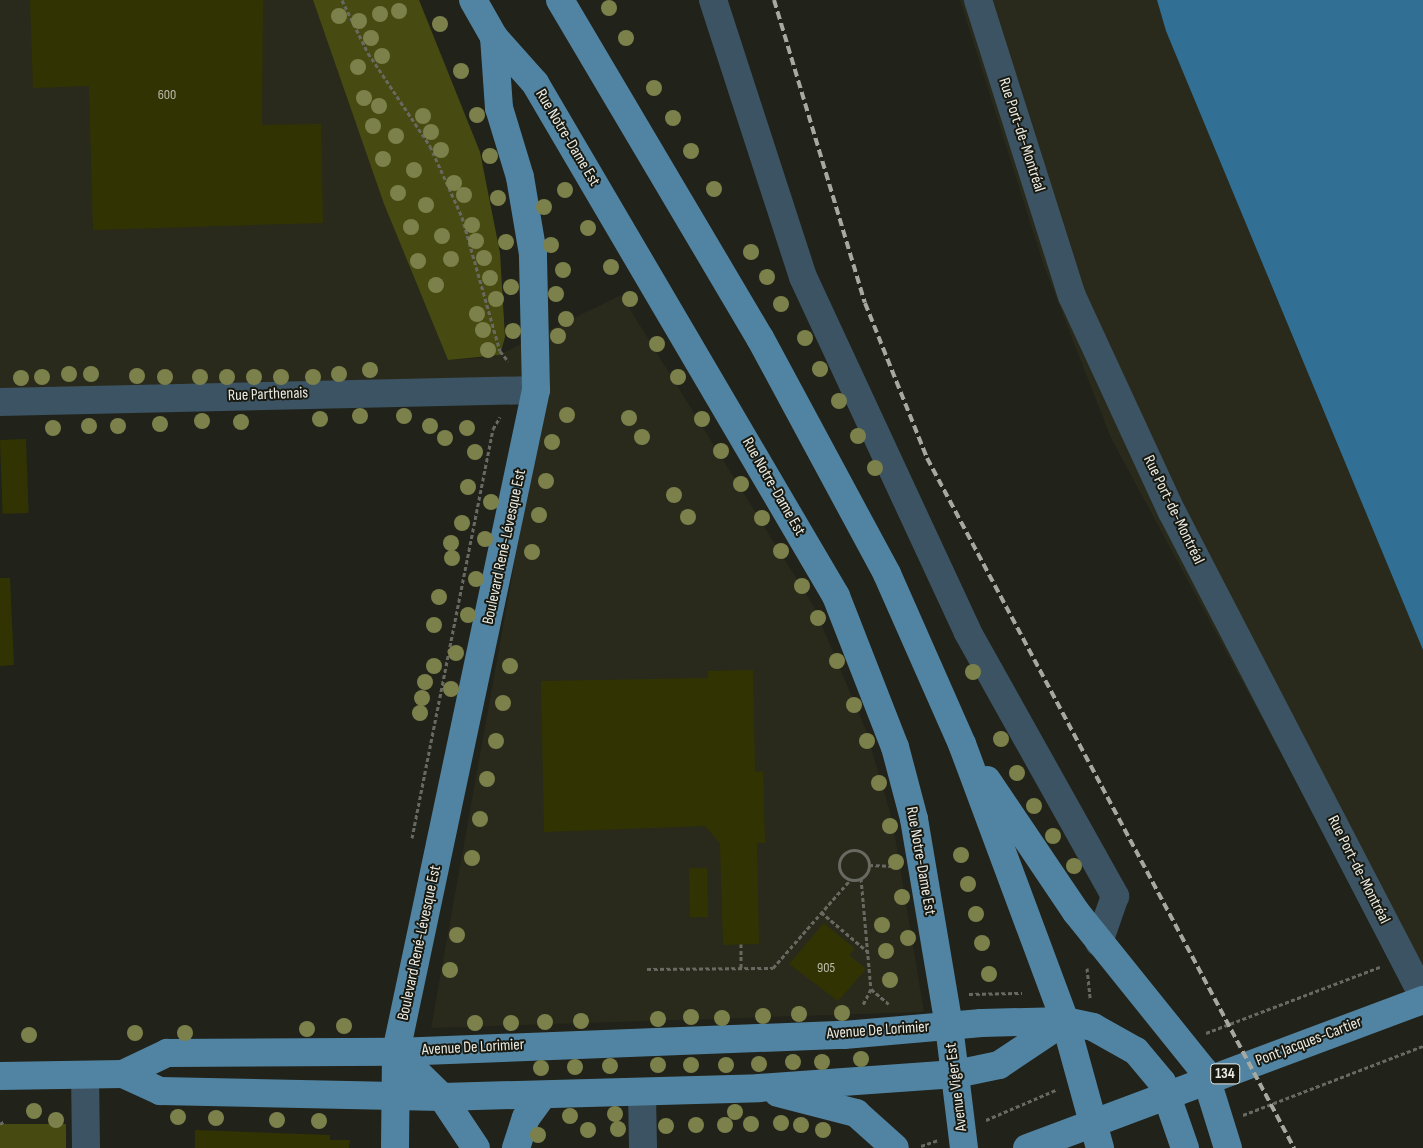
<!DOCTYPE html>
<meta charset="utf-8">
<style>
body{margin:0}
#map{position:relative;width:1423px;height:1148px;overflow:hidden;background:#212219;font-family:"Sofia Sans Condensed",sans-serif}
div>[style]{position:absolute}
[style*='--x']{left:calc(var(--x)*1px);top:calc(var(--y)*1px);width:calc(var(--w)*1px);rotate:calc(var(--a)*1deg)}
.built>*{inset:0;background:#292a1b}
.green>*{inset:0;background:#474b12;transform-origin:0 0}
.water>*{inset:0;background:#317094}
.building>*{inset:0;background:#313402;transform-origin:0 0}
.path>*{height:3px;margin-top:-1.5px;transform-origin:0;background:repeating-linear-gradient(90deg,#686961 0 4px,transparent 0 6.5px)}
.path>.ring{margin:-1.5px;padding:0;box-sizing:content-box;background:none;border:3px solid #686961;border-radius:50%}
.minor>*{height:28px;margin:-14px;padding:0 14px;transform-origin:14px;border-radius:14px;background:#3b5362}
.major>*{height:28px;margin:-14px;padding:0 14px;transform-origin:14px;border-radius:14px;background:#5184a3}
.rail>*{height:4px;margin-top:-2px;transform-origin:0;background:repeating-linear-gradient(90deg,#a7a8a0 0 8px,transparent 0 12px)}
.trees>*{width:16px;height:16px;margin:-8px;border-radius:50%;background:#7c814b}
span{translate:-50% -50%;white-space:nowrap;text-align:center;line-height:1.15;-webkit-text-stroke:4px #181910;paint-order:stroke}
.number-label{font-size:14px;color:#bbbcab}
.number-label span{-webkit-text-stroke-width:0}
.shield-label span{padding:1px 4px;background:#181910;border:1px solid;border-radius:4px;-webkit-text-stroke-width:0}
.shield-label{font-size:15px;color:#e9eae3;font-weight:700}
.street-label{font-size:16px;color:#e9eae3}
</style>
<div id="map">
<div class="built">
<div style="clip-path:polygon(0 0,313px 0,384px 204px,448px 360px,494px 357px,621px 295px,814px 607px,866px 730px,892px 819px,924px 1012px,431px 1028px,546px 387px,0 400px)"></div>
<div style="clip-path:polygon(960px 0,1157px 0,1166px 31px,1423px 621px,1423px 1017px,1111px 438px,1044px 266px)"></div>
</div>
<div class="green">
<div style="clip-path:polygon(313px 0,419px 0,480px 152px,500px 253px,505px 337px,500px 355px,448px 360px,384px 204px)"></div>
<div style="left:66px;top:1124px;width:24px;height:66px;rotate:90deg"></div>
</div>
<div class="water">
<div style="clip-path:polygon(1157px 0,1423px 0,1423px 650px,1166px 31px)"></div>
</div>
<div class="building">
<div style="clip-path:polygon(30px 0,263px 0,262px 125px,321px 124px,323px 223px,93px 230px,89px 86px,33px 88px)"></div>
<div style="left:26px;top:439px;width:74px;height:26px;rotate:88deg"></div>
<div style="clip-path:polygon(0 578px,10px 578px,14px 665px,0 666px)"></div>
<div style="clip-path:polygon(753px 670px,755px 772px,763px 771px,765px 843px,757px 843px,759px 944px,723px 945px,720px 843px,705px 826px,544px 832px,541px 681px,708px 678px,708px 671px)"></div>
<div style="left:707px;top:868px;width:49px;height:18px;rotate:89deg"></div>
<div style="clip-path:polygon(824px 923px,855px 949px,849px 955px,866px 969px,838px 1001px,789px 964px)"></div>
<div style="clip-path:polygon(195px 1130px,330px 1135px,330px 1140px,350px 1140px,349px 1148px,195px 1148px)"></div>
</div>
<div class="path">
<div style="--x:342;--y:0;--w:59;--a:63.9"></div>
<div style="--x:368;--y:53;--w:112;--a:56.3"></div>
<div style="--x:430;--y:146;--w:78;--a:65.7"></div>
<div style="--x:462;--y:217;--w:139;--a:74.2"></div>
<div style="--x:500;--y:351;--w:13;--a:51"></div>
<div style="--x:412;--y:838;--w:417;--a:-78.8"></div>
<div style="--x:493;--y:429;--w:14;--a:-60"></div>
<div class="ring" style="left:839px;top:850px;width:27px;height:27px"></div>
<div style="--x:869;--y:865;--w:26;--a:2"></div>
<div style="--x:861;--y:878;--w:111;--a:84.9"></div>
<div style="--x:871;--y:989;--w:18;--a:117"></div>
<div style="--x:821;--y:912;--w:62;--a:40.4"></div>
<div style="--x:741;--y:944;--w:25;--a:90"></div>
<div style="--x:1087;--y:968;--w:31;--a:84"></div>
<div style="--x:647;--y:969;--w:126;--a:-0.5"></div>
<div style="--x:773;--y:968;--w:117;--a:-48.8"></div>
<div style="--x:871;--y:989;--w:23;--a:40"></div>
<div style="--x:969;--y:994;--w:53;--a:-1.1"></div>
<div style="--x:1206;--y:1033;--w:186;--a:-20.8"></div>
<div style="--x:1243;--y:1115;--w:193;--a:-21"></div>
<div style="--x:986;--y:1120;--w:78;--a:-23.3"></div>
<div style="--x:0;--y:1124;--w:6;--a:-31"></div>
<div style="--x:921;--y:1146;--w:18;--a:-19"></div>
</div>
<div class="minor">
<div style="--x:713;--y:0;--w:291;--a:72"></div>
<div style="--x:803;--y:277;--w:390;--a:65.1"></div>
<div style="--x:967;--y:631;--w:304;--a:60.8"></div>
<div style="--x:1115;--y:896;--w:49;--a:109.2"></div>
<div style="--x:978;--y:0;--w:311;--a:72.4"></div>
<div style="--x:1072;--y:296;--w:238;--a:65.2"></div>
<div style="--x:1172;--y:512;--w:545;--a:62.59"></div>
<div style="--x:0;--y:402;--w:536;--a:-1.28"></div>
<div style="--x:85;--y:1075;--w:73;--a:89.2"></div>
<div style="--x:642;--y:1094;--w:54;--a:88.9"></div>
</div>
<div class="major">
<div style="--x:473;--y:0;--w:43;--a:60.4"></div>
<div style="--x:494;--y:37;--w:62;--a:48.3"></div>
<div style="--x:535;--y:83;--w:595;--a:59.6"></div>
<div style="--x:836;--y:596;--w:162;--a:68.7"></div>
<div style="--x:895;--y:747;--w:74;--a:75.2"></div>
<div style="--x:914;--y:819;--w:210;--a:80.4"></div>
<div style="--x:949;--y:1026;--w:123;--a:83"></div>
<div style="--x:560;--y:0;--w:393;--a:59.4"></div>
<div style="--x:760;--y:338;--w:268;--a:61.7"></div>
<div style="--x:887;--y:574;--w:186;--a:66.2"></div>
<div style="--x:962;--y:744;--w:296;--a:69.6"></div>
<div style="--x:1065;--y:1021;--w:132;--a:74.6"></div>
<div style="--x:987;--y:780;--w:159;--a:56"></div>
<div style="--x:1076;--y:912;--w:204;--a:51.2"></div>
<div style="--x:1204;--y:1071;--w:81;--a:72.7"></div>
<div style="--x:396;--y:1052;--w:64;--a:44.4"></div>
<div style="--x:442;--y:1097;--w:61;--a:56.3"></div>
<div style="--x:123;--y:1074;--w:41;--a:24.7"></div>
<div style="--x:160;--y:1091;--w:282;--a:1.2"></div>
<div style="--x:442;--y:1097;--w:317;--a:-1.6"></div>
<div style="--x:759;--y:1088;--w:197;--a:-4.1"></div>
<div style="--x:956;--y:1074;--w:44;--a:-11.8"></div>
<div style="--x:999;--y:1065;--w:79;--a:-33.7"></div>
<div style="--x:0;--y:1076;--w:123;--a:-0.9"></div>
<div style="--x:123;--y:1074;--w:49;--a:-25.5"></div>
<div style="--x:167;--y:1053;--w:229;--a:-0.3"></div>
<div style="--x:396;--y:1052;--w:448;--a:-2.2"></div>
<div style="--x:844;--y:1035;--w:138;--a:-5"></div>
<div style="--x:981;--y:1023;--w:84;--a:-1.4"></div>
<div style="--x:1065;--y:1021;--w:29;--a:12"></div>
<div style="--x:1093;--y:1027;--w:49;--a:29.2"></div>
<div style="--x:1136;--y:1051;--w:40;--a:50"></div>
<div style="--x:1162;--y:1082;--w:70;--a:70.8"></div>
<div style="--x:778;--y:1093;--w:81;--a:14.4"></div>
<div style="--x:856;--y:1113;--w:52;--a:41.9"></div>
<div style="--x:395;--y:1148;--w:96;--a:-89.4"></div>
<div style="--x:396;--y:1052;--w:677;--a:-78.06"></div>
<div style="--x:536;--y:390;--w:136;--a:-91.3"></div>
<div style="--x:533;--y:254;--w:78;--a:-99.6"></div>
<div style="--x:520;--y:177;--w:72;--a:-106.9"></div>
<div style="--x:499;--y:108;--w:71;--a:-94"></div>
<div style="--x:516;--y:1148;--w:32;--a:-72"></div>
<div style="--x:526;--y:1118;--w:27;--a:-54"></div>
<div style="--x:1027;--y:1148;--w:423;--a:-20.5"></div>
</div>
<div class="rail">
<div style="--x:774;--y:0;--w:316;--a:73.3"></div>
<div style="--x:865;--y:303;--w:167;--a:68.2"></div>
<div style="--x:927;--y:458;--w:782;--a:61.99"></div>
</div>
<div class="trees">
<div style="left:609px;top:8px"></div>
<div style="left:399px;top:11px"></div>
<div style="left:380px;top:14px"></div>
<div style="left:339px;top:16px"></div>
<div style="left:359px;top:21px"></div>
<div style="left:440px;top:24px"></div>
<div style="left:371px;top:38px"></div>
<div style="left:626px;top:38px"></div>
<div style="left:382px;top:56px"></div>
<div style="left:358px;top:67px"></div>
<div style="left:461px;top:71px"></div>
<div style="left:654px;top:88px"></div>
<div style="left:364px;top:98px"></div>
<div style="left:379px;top:106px"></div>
<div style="left:477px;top:115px"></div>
<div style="left:423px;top:116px"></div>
<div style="left:673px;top:118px"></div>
<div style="left:373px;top:126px"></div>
<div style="left:431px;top:132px"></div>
<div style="left:396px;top:136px"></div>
<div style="left:441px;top:150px"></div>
<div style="left:691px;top:151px"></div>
<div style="left:490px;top:156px"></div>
<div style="left:383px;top:159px"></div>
<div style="left:414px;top:170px"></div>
<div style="left:454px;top:183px"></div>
<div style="left:714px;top:189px"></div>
<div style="left:565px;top:190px"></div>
<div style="left:398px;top:193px"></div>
<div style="left:464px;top:195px"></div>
<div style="left:498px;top:198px"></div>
<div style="left:426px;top:205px"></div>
<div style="left:544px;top:207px"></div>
<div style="left:472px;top:225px"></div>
<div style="left:411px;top:227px"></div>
<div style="left:588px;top:228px"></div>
<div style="left:442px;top:236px"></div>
<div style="left:476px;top:241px"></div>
<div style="left:506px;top:242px"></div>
<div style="left:551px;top:245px"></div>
<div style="left:751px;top:252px"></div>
<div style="left:484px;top:258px"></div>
<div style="left:451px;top:259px"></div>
<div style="left:418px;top:261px"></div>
<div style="left:611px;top:267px"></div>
<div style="left:563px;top:270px"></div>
<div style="left:767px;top:277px"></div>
<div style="left:490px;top:278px"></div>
<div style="left:436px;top:285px"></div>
<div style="left:511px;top:287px"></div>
<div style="left:556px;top:294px"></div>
<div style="left:496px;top:299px"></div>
<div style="left:630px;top:299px"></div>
<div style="left:781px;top:304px"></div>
<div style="left:477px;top:314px"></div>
<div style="left:566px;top:319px"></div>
<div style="left:483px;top:330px"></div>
<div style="left:513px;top:331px"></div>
<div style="left:558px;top:336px"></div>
<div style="left:805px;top:338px"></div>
<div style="left:657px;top:344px"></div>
<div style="left:488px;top:350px"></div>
<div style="left:820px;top:369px"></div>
<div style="left:370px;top:370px"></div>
<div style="left:69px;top:374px"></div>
<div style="left:91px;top:374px"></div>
<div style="left:339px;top:374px"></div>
<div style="left:137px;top:376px"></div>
<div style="left:42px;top:377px"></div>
<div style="left:165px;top:377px"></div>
<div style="left:200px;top:377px"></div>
<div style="left:227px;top:377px"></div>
<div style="left:254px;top:377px"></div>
<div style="left:281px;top:377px"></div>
<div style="left:313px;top:377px"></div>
<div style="left:678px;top:377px"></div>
<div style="left:21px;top:378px"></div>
<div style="left:839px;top:401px"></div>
<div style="left:567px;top:415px"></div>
<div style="left:360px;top:416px"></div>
<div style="left:404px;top:416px"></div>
<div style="left:629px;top:418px"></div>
<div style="left:320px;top:419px"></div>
<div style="left:702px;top:419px"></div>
<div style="left:202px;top:421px"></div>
<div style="left:241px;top:422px"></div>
<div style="left:160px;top:424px"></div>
<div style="left:89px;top:426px"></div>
<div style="left:118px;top:426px"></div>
<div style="left:430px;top:426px"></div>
<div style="left:53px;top:428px"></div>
<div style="left:467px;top:428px"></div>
<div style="left:858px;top:436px"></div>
<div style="left:642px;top:437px"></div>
<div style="left:445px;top:438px"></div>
<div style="left:552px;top:442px"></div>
<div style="left:721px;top:451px"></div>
<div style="left:475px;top:452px"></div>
<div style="left:875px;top:468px"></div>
<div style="left:546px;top:481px"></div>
<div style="left:741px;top:484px"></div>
<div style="left:468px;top:487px"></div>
<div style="left:674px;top:495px"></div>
<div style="left:491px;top:502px"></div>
<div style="left:539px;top:515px"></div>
<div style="left:688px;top:517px"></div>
<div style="left:762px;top:518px"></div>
<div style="left:462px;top:523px"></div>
<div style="left:485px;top:539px"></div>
<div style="left:451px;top:543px"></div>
<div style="left:781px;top:551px"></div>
<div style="left:532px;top:552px"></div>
<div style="left:452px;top:558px"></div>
<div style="left:476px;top:579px"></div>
<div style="left:802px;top:586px"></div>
<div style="left:439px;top:597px"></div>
<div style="left:468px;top:615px"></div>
<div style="left:818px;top:618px"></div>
<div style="left:434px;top:625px"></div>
<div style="left:456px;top:653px"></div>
<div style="left:837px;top:661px"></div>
<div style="left:434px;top:666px"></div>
<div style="left:510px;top:666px"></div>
<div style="left:973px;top:672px"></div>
<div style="left:425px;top:682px"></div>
<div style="left:451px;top:689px"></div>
<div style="left:422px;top:698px"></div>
<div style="left:503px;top:703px"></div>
<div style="left:854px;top:705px"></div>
<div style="left:420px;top:713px"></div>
<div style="left:1001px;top:739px"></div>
<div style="left:496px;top:741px"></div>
<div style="left:867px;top:741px"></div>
<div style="left:1017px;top:773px"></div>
<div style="left:487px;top:779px"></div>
<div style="left:879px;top:783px"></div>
<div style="left:1034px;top:806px"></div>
<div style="left:480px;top:819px"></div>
<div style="left:890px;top:826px"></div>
<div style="left:1053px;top:836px"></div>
<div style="left:961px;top:855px"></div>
<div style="left:472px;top:858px"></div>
<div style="left:896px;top:862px"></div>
<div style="left:1074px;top:866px"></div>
<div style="left:968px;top:884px"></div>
<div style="left:902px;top:897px"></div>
<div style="left:976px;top:914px"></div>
<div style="left:882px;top:925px"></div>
<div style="left:457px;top:935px"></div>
<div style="left:908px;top:938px"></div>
<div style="left:982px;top:943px"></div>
<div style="left:886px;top:951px"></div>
<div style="left:450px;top:970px"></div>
<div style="left:989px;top:974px"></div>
<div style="left:890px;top:980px"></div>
<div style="left:842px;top:1013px"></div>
<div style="left:799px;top:1014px"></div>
<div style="left:763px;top:1016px"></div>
<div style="left:691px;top:1017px"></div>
<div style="left:722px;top:1018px"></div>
<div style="left:658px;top:1019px"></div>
<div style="left:581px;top:1021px"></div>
<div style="left:545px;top:1022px"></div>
<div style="left:475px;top:1023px"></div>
<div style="left:511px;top:1023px"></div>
<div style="left:344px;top:1026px"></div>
<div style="left:307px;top:1029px"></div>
<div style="left:135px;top:1033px"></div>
<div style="left:185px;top:1033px"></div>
<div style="left:29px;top:1035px"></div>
<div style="left:861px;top:1059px"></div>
<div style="left:793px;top:1062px"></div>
<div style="left:822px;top:1062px"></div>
<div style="left:759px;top:1064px"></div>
<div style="left:658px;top:1065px"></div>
<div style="left:691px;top:1065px"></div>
<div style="left:726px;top:1065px"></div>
<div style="left:610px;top:1066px"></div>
<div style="left:575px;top:1067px"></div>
<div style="left:541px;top:1068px"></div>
<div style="left:34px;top:1111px"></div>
<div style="left:735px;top:1112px"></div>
<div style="left:615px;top:1114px"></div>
<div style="left:570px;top:1116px"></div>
<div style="left:178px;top:1117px"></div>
<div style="left:216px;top:1118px"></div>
<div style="left:56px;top:1120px"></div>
<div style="left:277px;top:1120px"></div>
<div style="left:319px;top:1121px"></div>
<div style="left:781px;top:1123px"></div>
<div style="left:751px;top:1124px"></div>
<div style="left:696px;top:1125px"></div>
<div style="left:725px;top:1125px"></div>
<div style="left:801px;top:1125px"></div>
<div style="left:666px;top:1126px"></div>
<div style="left:618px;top:1129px"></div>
<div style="left:588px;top:1130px"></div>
<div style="left:823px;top:1130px"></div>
<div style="left:538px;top:1135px"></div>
</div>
<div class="number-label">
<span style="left:167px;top:95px">600</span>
<span style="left:826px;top:968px">905</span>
</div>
<div class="shield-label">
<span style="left:1225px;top:1074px">134</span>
</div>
<div class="street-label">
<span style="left:1021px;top:135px;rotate:72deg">Rue Port-de-Montréal</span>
<span style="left:567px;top:138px;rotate:59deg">Rue Notre-Dame Est</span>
<span style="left:268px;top:395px;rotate:-2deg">Rue Parthenais</span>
<span style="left:773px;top:487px;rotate:60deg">Rue Notre-Dame Est</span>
<span style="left:1173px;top:510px;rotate:64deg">Rue Port-de-Montréal</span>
<span style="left:505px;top:547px;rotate:-78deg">Boulevard René-Lévesque Est</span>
<span style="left:920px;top:861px;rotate:80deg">Rue Notre-Dame Est</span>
<span style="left:1358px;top:870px;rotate:63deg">Rue Port-de-Montréal</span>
<span style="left:420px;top:943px;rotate:-78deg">Boulevard René-Lévesque Est</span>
<span style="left:878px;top:1031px;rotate:-4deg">Avenue De Lorimier</span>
<span style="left:1309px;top:1042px;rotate:-21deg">Pont Jacques-Cartier</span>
<span style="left:473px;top:1048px;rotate:-3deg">Avenue De Lorimier</span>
<span style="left:957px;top:1087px;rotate:-97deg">Avenue Viger Est</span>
</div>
</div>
